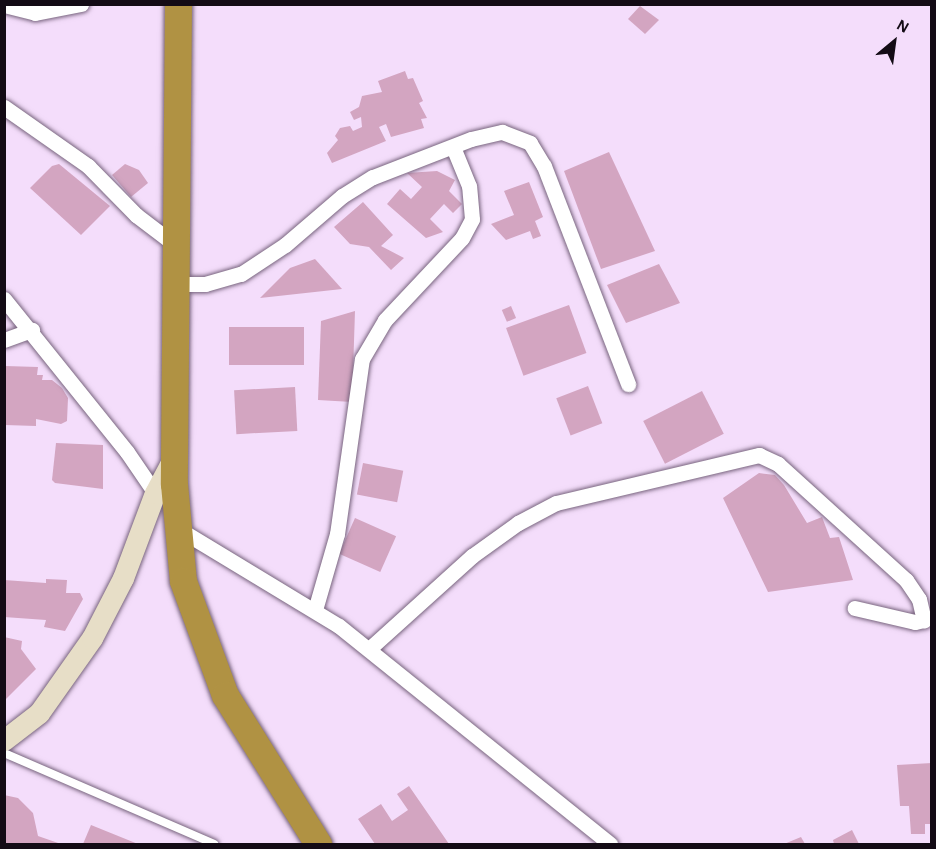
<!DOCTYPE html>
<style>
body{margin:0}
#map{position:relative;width:936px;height:849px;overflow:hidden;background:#f4ddfb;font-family:"Alegreya Sans",sans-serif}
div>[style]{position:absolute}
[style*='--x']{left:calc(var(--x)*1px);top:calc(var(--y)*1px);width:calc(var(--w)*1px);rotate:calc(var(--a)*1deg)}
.building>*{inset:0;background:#d3a5c1;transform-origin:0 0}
.roads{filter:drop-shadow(0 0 2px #78647e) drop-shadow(0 0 2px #78647e)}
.lane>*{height:8px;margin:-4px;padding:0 4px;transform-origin:4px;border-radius:4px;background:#fff}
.street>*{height:15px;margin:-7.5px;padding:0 7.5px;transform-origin:7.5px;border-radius:7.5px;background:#fff}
.secondary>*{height:21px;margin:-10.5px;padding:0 10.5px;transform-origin:10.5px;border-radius:10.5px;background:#e7dec7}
.highway>*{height:27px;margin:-13.5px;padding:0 13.5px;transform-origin:13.5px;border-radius:13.5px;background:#b09243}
span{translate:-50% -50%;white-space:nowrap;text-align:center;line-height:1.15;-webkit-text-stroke:6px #f4ddfb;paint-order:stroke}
.frame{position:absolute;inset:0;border:6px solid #130b15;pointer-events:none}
.north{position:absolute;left:864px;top:12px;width:60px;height:60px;-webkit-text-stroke:4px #f4ddfb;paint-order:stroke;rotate:29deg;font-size:16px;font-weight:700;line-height:24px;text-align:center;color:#130b15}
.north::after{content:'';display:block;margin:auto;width:21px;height:27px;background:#130b15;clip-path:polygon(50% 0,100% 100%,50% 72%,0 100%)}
</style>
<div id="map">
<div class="building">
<div style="clip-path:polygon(640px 6px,659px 20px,645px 34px,628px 19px)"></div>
<div style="clip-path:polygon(405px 71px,408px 79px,413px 78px,423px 101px,419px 103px,427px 118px,421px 119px,424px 128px,391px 137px,386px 124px,379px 127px,386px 141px,332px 163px,327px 153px,338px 140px,335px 136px,340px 128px,350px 126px,353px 131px,362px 127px,361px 117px,354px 120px,350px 112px,359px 107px,362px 96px,382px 92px,378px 81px)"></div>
<div style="clip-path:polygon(609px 152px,655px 251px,601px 269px,564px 171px)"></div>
<div style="clip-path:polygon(59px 164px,110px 206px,81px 235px,30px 188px,52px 166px)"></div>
<div style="clip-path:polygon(125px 164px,139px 170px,148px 183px,131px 197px,112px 175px)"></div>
<div style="clip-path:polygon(437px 171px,455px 180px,449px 191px,462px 204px,453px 213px,444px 204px,430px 219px,443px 232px,426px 238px,387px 204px,400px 189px,411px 199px,422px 187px,407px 173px)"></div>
<div style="clip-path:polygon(529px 182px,543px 217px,535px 221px,541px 236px,533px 239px,530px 231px,506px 240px,491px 224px,514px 215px,504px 191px)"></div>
<div style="clip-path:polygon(363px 202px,393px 235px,381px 246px,404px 258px,391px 270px,369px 247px,350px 244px,334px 227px)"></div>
<div style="clip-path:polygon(315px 259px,342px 289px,260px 298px,290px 268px)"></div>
<div style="clip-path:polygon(659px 264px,680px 303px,626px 323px,607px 285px)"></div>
<div style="left:569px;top:305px;width:51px;height:67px;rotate:70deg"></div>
<div style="left:511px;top:306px;width:13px;height:10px;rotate:67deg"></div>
<div style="clip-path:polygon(355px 311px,352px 402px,318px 400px,321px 321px)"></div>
<div style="left:229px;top:327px;width:75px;height:38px"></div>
<div style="clip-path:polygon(5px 366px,38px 367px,37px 375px,43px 375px,42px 380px,52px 380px,62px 388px,68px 398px,67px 421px,61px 424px,36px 419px,36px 426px,5px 425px)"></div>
<div style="left:588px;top:386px;width:40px;height:34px;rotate:69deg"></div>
<div style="left:295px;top:387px;width:44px;height:61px;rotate:87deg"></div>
<div style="left:702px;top:391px;width:48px;height:66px;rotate:63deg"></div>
<div style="clip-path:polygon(56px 443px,103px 445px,103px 489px,55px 483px,52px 480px)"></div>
<div style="left:363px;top:463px;width:41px;height:32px;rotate:11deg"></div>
<div style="clip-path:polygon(759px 473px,775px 475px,784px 485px,807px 523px,822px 517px,830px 538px,839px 537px,853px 580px,768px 592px,723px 498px)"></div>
<div style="left:355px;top:518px;width:45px;height:39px;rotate:24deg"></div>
<div style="clip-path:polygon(46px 579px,67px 580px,66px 593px,80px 593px,83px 599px,65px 631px,44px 627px,46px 620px,4px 617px,4px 580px,46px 583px)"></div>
<div style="clip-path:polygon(4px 637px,22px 641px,21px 649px,36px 669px,4px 701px)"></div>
<div style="clip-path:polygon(932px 763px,932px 824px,925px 824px,925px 834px,911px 834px,909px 806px,900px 806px,897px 765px)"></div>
<div style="clip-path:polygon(409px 786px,449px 844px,375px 844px,358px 819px,381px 804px,392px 821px,408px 810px,397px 794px)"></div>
<div style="clip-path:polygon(4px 795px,18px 798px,33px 813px,38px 836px,61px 844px,4px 844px)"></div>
<div style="clip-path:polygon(91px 825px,138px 844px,83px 844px)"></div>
<div style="clip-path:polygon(852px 830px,859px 844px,834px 844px,833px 840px)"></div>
<div style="clip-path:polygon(801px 837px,805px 844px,784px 844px)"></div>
</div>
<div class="roads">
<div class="lane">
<div style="--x:4;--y:753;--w:229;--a:23.4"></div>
</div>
<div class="street">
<div style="--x:4;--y:5;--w:32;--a:14"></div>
<div style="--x:35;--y:13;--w:47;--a:-11.1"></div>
<div style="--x:4;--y:107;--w:103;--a:35.1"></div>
<div style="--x:88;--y:166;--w:69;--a:45.6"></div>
<div style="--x:136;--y:215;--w:53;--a:37.3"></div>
<div style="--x:178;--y:284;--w:27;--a:0"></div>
<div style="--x:205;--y:284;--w:37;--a:-16"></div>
<div style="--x:241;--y:274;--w:53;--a:-33.4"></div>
<div style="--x:285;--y:245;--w:75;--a:-40.7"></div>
<div style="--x:342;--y:196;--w:36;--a:-32"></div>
<div style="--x:373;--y:177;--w:105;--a:-21.2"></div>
<div style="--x:471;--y:139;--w:32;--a:-13"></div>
<div style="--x:502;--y:132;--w:30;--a:21"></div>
<div style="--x:530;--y:143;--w:27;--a:59"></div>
<div style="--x:544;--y:166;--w:234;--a:68.9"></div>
<div style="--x:4;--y:299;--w:196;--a:51.2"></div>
<div style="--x:127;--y:452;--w:50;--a:55.7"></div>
<div style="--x:4;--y:340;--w:30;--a:-20"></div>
<div style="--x:177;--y:528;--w:189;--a:31.2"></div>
<div style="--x:339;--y:626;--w:348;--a:38.8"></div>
<div style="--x:315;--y:610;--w:79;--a:-73.9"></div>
<div style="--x:337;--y:534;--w:177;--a:-81.9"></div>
<div style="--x:362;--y:359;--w:45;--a:-59.5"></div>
<div style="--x:385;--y:320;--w:112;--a:-46.8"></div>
<div style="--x:462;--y:238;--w:21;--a:-62"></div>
<div style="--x:472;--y:219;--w:33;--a:-95"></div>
<div style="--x:469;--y:186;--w:42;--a:-112.3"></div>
<div style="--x:369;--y:649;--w:139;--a:-42.1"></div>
<div style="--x:472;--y:556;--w:57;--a:-35.7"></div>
<div style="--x:518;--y:523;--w:43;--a:-27.8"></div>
<div style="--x:556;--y:503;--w:209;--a:-13.3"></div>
<div style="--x:759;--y:455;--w:21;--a:25"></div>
<div style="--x:778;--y:464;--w:173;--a:42.2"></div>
<div style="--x:906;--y:580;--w:23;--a:56"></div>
<div style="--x:919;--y:599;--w:22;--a:77"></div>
<div style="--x:924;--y:620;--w:9;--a:167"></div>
<div style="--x:915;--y:622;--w:62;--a:-166.9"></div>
</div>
<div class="secondary">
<div style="--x:4;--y:740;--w:44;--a:-37.6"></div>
<div style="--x:39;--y:713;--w:92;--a:-54.8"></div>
<div style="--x:92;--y:638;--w:68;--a:-62.7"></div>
<div style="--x:123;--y:578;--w:91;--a:-69.4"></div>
<div style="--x:155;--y:493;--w:41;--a:-62.2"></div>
</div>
<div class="highway">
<div style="--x:178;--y:4;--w:480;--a:90.5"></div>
<div style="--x:174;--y:484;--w:97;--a:84.7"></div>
<div style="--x:183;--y:581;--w:121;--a:69.8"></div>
<div style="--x:225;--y:695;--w:176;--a:58"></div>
</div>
</div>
<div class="frame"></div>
<div class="north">N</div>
</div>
